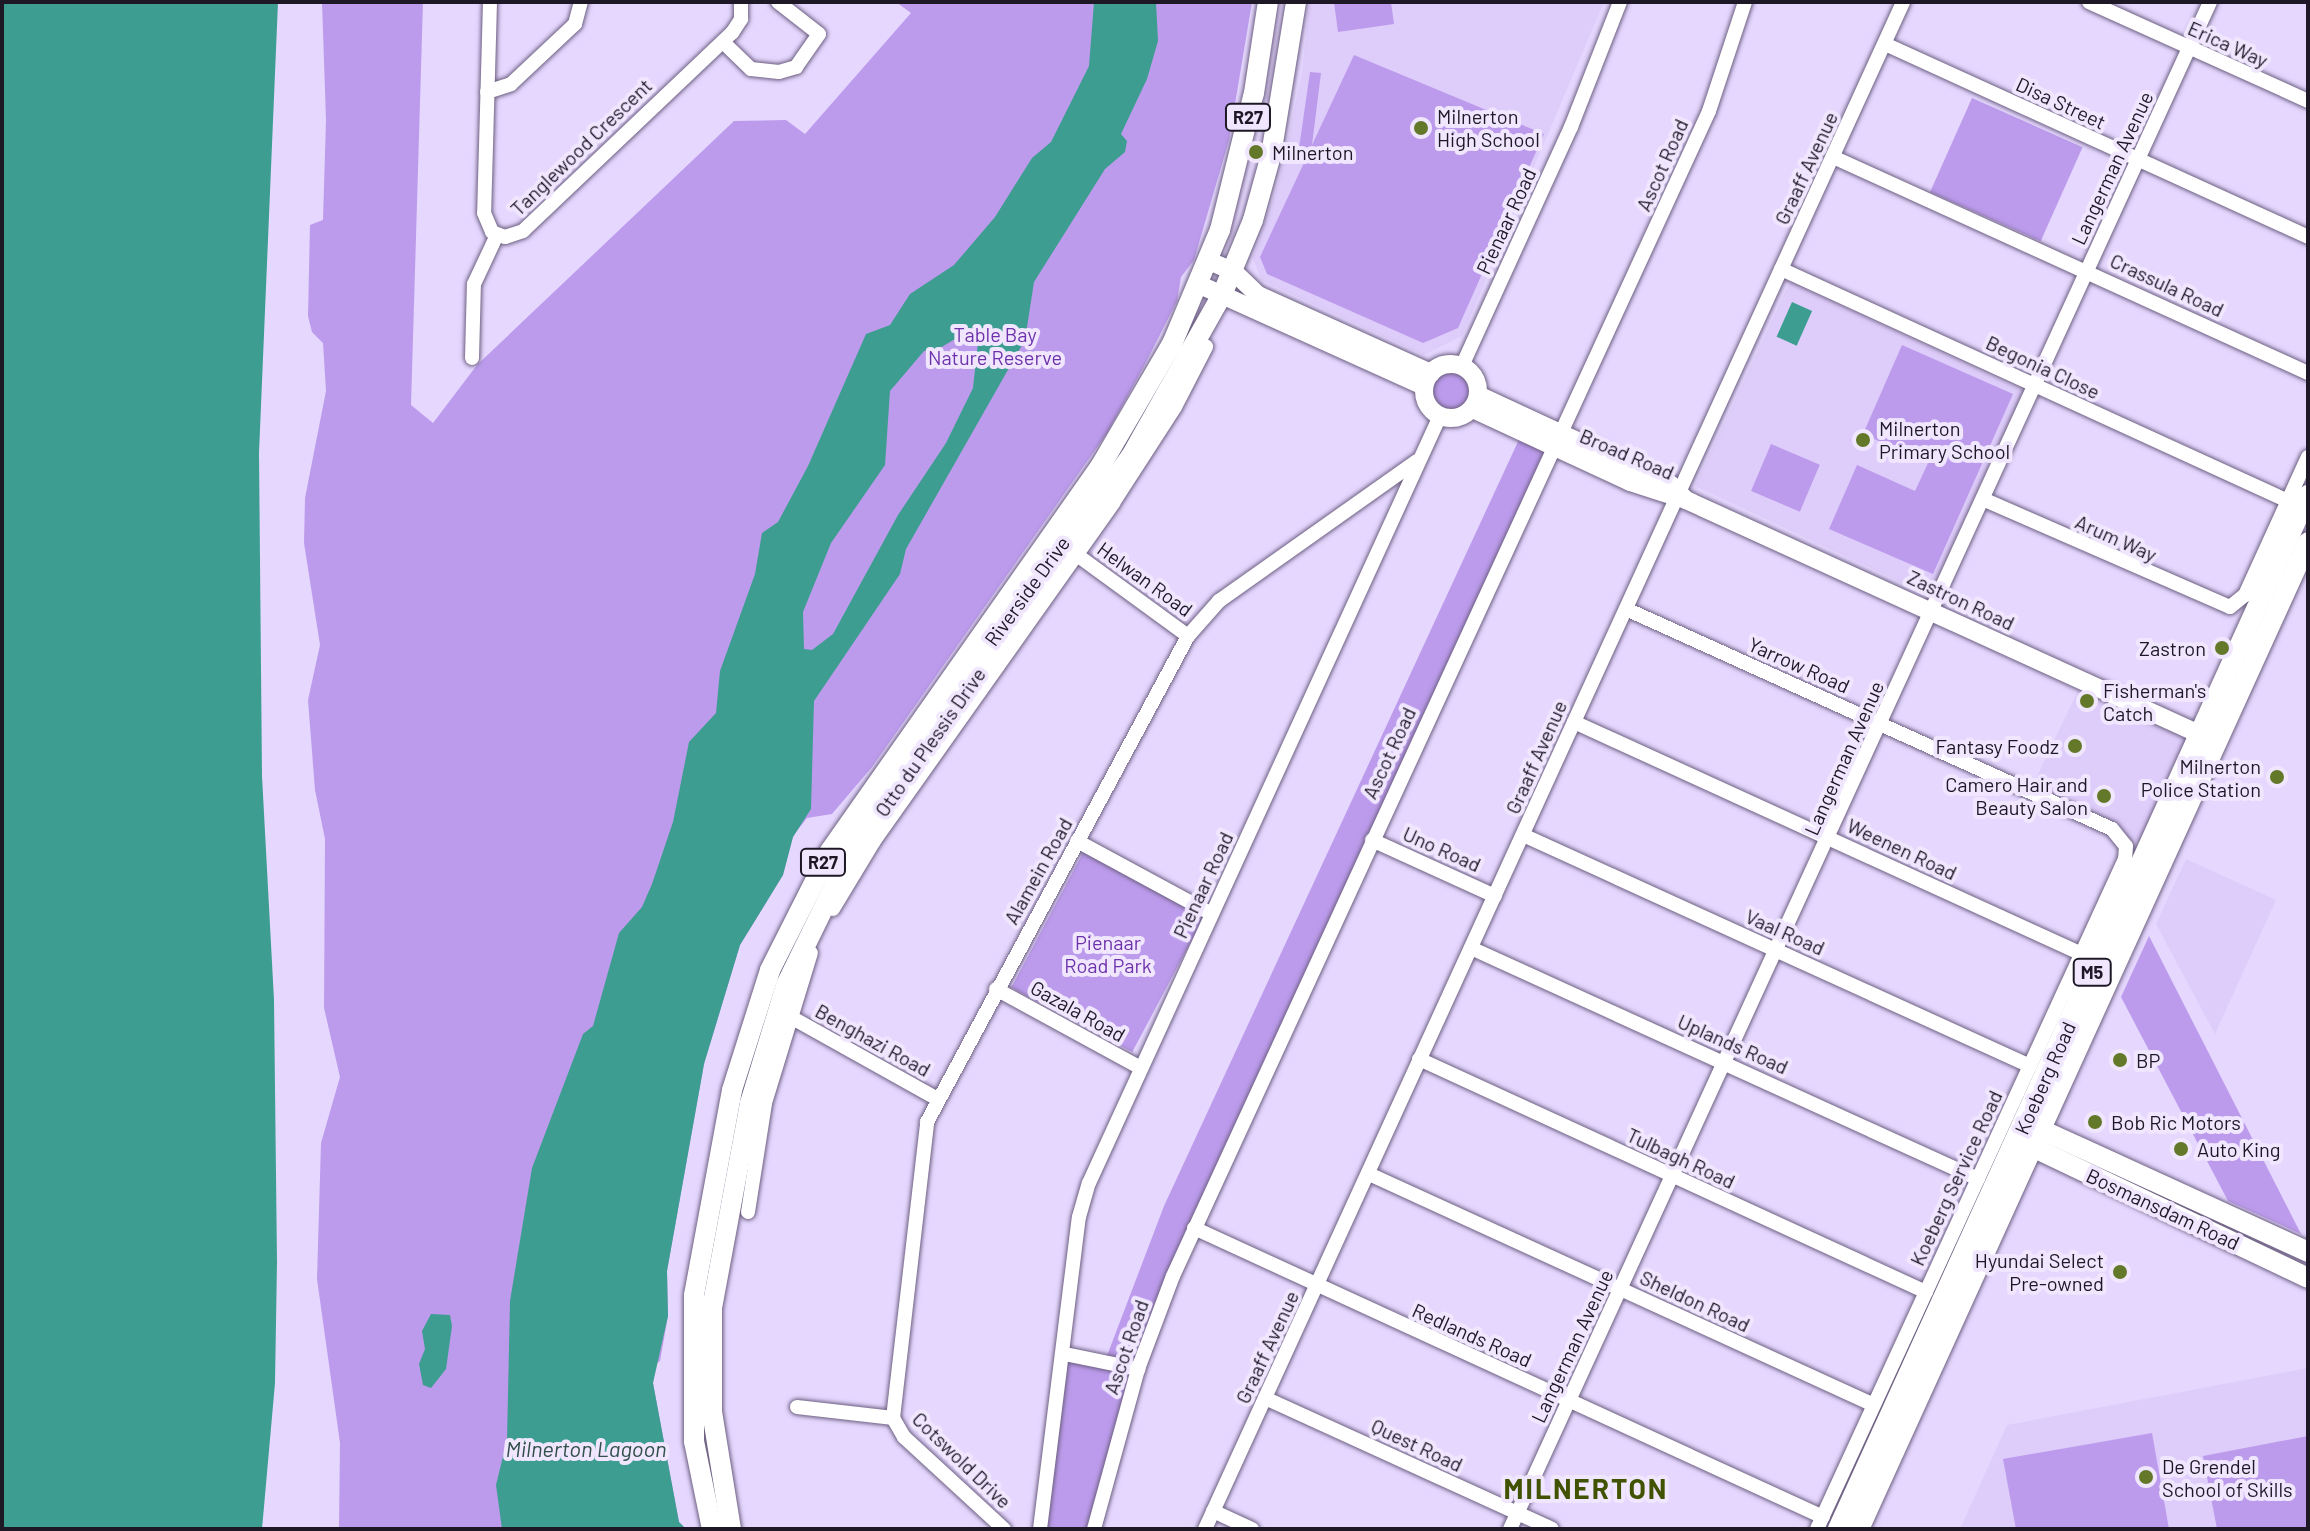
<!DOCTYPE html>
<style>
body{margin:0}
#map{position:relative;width:2310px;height:1531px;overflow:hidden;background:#e5d7fe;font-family:Barlow,sans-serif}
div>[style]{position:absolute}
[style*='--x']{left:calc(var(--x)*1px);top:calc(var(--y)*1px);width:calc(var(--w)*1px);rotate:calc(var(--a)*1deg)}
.built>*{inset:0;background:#deccfa;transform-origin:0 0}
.green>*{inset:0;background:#bc9bec;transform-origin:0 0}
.round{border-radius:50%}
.water>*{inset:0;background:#3d9d90;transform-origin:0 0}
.roads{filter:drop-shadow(0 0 2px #6d6082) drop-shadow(0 0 2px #6d6082)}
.street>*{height:14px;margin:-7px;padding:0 7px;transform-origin:7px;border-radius:7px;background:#fff}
.secondary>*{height:18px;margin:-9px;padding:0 9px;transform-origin:9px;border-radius:9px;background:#fff}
.secondary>.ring{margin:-9px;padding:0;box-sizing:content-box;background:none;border:18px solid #fff;border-radius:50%}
.primary>*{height:20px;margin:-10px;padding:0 10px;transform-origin:10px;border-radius:10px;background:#fff}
.dots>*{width:22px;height:22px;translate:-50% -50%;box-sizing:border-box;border:4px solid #f0e7ff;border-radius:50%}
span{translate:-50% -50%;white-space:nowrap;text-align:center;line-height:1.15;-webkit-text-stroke:8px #f0e7ff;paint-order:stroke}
.shield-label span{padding:2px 6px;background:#f0e7ff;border:2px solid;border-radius:6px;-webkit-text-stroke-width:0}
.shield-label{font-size:18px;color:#1e1826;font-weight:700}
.street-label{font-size:20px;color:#1e1826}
.poi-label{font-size:20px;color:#1e1826}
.left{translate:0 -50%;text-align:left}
.right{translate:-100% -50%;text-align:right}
.park-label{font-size:20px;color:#6d31aa}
.water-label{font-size:22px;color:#324f4a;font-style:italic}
.district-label{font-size:28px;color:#415200;font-weight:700;letter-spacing:2px}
.frame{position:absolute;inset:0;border:4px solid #1e1826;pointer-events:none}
</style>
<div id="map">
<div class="built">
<div style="clip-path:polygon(1309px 2px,1604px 2px,1462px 336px,1424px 355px,1261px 280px,1253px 258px,1278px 183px,1302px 74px)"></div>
<div style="left:1790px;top:282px;width:259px;height:225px;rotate:25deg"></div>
<div style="clip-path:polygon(2083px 680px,2199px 734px,2151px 841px,2125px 842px,2030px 791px)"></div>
<div style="clip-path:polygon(2186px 859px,2276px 900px,2215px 1034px,2156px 924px)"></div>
<div style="clip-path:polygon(2308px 1368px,2308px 1529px,1960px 1529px,2007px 1425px)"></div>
</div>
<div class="green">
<div style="clip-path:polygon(322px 2px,423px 2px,411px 405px,433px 423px,477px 365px,734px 121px,786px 120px,805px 134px,911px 13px,896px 2px,1252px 2px,1229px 140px,1194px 260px,1181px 277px,1177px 301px,1143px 368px,1107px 433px,872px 767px,832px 814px,807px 818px,793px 836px,783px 875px,740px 945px,704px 1064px,667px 1271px,668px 1316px,660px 1361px,654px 1365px,653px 1383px,679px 1522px,686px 1529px,339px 1529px,340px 1443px,317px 1279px,321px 1143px,340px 1077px,324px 1008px,325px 839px,315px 790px,308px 700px,320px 645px,304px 543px,305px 498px,326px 391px,323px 343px,312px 332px,308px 316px,310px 225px,323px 220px,326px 120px)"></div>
<div style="clip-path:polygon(1334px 2px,1391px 2px,1394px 24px,1338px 32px)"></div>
<div style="clip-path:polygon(1354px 55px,1544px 134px,1458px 328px,1423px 343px,1267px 274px,1260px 257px,1310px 150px,1299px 148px,1310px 72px,1321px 73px,1312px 145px)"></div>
<div style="left:1972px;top:98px;width:121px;height:103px;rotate:24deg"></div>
<div style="clip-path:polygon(1902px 345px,2013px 394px,1933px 574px,1829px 529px,1857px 465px,1915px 491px,1928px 463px,1863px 434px)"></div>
<div class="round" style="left:1430px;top:370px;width:42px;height:42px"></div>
<div style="clip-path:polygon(1522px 433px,1553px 446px,1173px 1276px,1094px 1529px,1040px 1529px,1065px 1354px,1105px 1361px,1164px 1206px)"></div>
<div style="left:1771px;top:444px;width:53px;height:51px;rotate:23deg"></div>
<div style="left:1085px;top:849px;width:137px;height:157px;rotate:28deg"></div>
<div style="clip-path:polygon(2149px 936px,2301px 1234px,2228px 1201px,2121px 997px)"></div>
<div style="clip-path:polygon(2152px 1433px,2169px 1529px,2016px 1529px,2003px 1459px)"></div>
<div style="clip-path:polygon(2308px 1436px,2308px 1529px,2217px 1529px,2203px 1456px)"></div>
</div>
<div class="water">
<div style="clip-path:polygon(2px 2px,278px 2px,259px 453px,262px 776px,274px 1000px,277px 1262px,275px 1383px,262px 1529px,2px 1529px)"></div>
<div style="clip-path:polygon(evenodd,1094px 2px,1156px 2px,1158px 41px,1147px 79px,1121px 134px,1127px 141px,1125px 152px,1105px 169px,1034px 282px,1025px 340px,906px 549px,900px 574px,814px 701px,811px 809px,793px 837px,783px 875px,740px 945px,704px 1064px,667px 1271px,668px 1316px,653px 1383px,679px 1522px,686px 1529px,502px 1529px,496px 1485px,507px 1440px,510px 1301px,532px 1168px,583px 1034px,593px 1026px,619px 933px,642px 907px,652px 884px,673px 822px,689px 742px,716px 713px,720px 671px,755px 574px,762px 533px,778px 522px,808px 466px,866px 334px,890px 325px,910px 294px,954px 265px,995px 217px,1032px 158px,1051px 142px,1089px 66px,1094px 2px,980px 324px,973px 388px,946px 443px,898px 515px,833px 634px,812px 650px,804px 649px,803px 612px,831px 543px,885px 465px,890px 391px,924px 351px,940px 348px,980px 324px)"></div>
<div style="left:1792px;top:302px;width:22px;height:38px;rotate:24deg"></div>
<div style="clip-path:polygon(431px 1314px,450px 1315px,452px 1326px,446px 1369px,431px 1388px,423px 1385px,419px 1364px,425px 1349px,422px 1331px)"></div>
</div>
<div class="roads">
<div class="street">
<div style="--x:490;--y:2;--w:211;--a:91.6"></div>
<div style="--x:484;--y:213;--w:21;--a:67"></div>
<div style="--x:492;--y:232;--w:14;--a:21"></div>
<div style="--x:505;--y:237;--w:19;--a:-18"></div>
<div style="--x:523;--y:231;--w:288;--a:-43.5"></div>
<div style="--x:732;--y:33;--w:17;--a:-57"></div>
<div style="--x:741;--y:19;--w:17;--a:-90"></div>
<div style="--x:2089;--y:2;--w:240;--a:24.3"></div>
<div style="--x:723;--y:42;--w:39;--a:44"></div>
<div style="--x:751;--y:69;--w:28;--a:6"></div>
<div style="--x:779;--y:72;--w:18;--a:-16"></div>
<div style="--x:796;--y:67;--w:40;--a:-55.1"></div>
<div style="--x:819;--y:34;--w:52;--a:-142"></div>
<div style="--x:1885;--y:44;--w:465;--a:24.5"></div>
<div style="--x:487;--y:92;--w:25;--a:-18"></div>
<div style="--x:511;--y:84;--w:88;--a:-43.2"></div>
<div style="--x:575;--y:24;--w:23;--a:-75"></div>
<div style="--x:1833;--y:157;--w:522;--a:24.45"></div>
<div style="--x:1781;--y:269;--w:558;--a:24.59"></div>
<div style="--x:472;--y:358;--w:74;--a:-88.5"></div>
<div style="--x:474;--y:284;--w:54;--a:-64.9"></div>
<div style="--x:1462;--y:366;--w:263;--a:-65.5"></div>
<div style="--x:1571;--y:127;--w:134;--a:-68.6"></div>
<div style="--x:1985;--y:500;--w:267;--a:23.6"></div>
<div style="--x:2230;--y:607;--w:19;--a:-39"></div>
<div style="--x:2245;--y:595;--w:152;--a:-65.5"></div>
<div style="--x:1077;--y:555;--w:137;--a:36.1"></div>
<div style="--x:1626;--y:609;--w:533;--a:24.36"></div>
<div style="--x:2112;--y:829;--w:22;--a:51"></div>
<div style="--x:2126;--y:846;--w:13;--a:94"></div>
<div style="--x:2125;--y:859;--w:737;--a:114.69"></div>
<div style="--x:1574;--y:722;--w:558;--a:24.55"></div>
<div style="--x:1523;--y:835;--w:557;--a:24.5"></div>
<div style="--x:1372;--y:840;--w:135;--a:24.5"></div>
<div style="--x:1077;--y:841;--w:153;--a:28.4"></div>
<div style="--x:833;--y:909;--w:79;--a:-58.9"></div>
<div style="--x:874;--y:841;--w:414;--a:-54.7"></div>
<div style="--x:1113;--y:503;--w:114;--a:-57.1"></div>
<div style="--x:1175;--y:407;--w:68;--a:-62.7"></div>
<div style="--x:1471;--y:948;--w:557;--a:24.5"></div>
<div style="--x:996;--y:989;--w:165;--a:28.6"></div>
<div style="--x:789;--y:1016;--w:168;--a:29.2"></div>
<div style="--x:1419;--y:1059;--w:558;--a:24.68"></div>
<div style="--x:1369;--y:1174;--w:555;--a:24.58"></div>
<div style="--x:748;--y:1212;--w:110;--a:-81.1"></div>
<div style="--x:765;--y:1103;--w:157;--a:-73"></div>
<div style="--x:1194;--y:1228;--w:692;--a:24.68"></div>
<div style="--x:1065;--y:1354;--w:75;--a:11.6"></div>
<div style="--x:1265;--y:1398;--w:315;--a:24.5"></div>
<div style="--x:797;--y:1407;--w:97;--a:6.5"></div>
<div style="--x:893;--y:1418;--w:22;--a:60"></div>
<div style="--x:904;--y:1437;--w:136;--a:42.6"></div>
<div style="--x:893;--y:1418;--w:298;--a:-83.4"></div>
<div style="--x:927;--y:1122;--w:552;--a:-61.76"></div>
<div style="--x:1188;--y:636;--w:47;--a:-48.5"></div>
<div style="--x:1219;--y:601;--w:242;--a:-35.3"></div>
<div style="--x:1213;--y:1511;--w:43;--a:24.8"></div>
<div style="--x:1040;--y:1529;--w:314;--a:-82.9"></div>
<div style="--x:1079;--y:1217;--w:35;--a:-74"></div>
<div style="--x:1089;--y:1183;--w:843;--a:-65.41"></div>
<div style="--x:1094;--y:1529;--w:166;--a:-74.6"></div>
<div style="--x:1138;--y:1369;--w:99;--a:-69.4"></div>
<div style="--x:1173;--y:1276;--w:1282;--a:-65.29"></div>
<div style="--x:1709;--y:111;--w:115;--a:-71.7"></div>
<div style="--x:1205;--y:1529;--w:1679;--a:-65.43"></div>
<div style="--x:1510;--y:1529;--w:1680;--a:-65.37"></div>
</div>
<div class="secondary">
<div style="--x:1209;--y:261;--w:26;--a:23"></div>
<div style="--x:1233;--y:271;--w:35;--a:44"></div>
<div style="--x:1258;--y:295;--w:190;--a:24.3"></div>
<div style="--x:1200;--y:285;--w:246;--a:24.3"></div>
<div class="ring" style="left:1424px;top:364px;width:36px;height:36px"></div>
<div style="--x:1478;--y:395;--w:212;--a:24.9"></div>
<div style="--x:1670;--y:484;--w:20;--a:45"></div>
<div style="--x:1473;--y:409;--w:173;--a:24.9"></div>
<div style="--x:1630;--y:482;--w:59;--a:17.8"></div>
<div style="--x:1686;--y:500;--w:576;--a:24.52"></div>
</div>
<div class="primary">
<div style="--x:2033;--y:1126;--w:302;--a:24.6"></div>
<div style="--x:2024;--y:1143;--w:314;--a:25.4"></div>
<div style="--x:712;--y:1529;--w:90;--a:-101.6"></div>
<div style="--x:694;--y:1441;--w:146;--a:-90"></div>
<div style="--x:694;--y:1295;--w:208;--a:-79.5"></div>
<div style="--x:732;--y:1090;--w:126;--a:-72.4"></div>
<div style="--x:770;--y:970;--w:133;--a:-63.2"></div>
<div style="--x:830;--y:851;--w:469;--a:-54.9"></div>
<div style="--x:1100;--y:467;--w:143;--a:-59.7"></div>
<div style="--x:1172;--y:344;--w:124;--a:-67.2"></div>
<div style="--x:1220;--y:230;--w:141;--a:-76.1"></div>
<div style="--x:1254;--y:93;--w:92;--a:-81.3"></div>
<div style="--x:731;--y:1529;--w:119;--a:-99.2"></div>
<div style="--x:712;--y:1412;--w:104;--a:-90"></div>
<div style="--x:712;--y:1308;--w:208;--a:-79.5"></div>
<div style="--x:750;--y:1103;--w:123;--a:-73"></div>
<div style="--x:786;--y:985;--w:139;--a:-64"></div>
<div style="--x:847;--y:860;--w:492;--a:-54.9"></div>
<div style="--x:1130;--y:458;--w:187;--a:-60.6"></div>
<div style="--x:1222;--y:295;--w:81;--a:-67.5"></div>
<div style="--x:1253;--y:220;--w:67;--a:-74.5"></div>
<div style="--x:1271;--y:155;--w:155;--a:-80.7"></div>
<div style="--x:1838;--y:1529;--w:1136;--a:-65.56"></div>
<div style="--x:1859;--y:1529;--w:1084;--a:-65.54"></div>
</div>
</div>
<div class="dots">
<div style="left:1421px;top:128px;background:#637828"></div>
<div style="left:1256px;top:152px;background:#637828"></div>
<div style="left:1863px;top:440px;background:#637828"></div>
<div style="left:2222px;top:648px;background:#637828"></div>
<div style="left:2087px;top:701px;background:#637828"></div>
<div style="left:2075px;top:746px;background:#637828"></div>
<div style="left:2277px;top:777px;background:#637828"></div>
<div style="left:2104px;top:796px;background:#637828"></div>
<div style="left:2120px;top:1060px;background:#637828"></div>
<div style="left:2095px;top:1122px;background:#637828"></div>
<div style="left:2181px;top:1149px;background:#637828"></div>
<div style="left:2120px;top:1272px;background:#637828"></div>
<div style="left:2146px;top:1477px;background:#637828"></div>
</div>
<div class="shield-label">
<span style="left:1248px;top:117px">R27</span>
<span style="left:823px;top:862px">R27</span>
<span style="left:2092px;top:972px">M5</span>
</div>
<div class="street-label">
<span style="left:2228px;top:44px;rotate:24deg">Erica Way</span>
<span style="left:2061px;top:103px;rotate:25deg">Disa Street</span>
<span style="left:581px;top:147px;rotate:-44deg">Tanglewood Crescent</span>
<span style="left:1662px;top:165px;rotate:-66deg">Ascot Road</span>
<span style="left:1806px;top:168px;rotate:-65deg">Graaff Avenue</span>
<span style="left:2112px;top:168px;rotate:-65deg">Langerman Avenue</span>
<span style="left:1506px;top:221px;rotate:-65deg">Pienaar Road</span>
<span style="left:2167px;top:285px;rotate:25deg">Crassula Road</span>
<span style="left:2043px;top:367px;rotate:25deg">Begonia Close</span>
<span style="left:1627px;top:454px;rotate:23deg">Broad Road</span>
<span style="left:2116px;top:538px;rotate:24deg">Arum Way</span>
<span style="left:1145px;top:579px;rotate:36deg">Helwan Road</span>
<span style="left:1027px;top:591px;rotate:-54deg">Riverside Drive</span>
<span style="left:1961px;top:600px;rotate:25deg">Zastron Road</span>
<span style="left:1799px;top:665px;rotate:24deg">Yarrow Road</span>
<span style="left:930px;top:742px;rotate:-55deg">Otto du Plessis Drive</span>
<span style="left:1389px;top:753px;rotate:-65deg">Ascot Road</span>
<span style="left:1536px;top:757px;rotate:-66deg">Graaff Avenue</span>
<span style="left:1844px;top:758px;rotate:-66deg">Langerman Avenue</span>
<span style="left:1442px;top:849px;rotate:24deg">Uno Road</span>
<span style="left:1902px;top:849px;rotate:25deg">Weenen Road</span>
<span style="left:1038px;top:871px;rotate:-61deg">Alamein Road</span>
<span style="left:1203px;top:885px;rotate:-65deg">Pienaar Road</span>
<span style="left:1785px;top:932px;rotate:24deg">Vaal Road</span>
<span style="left:1078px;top:1011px;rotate:29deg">Gazala Road</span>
<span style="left:873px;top:1040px;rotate:29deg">Benghazi Road</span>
<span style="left:1733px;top:1044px;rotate:24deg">Uplands Road</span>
<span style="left:2045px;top:1078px;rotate:-66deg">Koeberg Road</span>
<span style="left:1681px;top:1158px;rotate:25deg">Tulbagh Road</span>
<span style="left:1956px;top:1178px;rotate:-65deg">Koeberg Service Road</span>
<span style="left:2163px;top:1209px;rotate:25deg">Bosmansdam Road</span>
<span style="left:1695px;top:1301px;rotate:25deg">Sheldon Road</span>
<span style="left:1472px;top:1335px;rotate:24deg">Redlands Road</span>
<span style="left:1572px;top:1346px;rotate:-65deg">Langerman Avenue</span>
<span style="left:1126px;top:1347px;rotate:-71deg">Ascot Road</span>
<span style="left:1267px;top:1347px;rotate:-65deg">Graaff Avenue</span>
<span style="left:1417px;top:1445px;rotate:25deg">Quest Road</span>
<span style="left:962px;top:1460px;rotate:44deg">Cotswold Drive</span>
</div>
<div class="poi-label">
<span class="left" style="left:1437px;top:128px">Milnerton<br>High School</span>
<span class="left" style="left:1272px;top:152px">Milnerton</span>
<span class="left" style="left:1879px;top:440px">Milnerton<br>Primary School</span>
<span class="right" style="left:2206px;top:648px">Zastron</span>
<span class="left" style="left:2103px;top:702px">Fisherman's<br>Catch</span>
<span class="right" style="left:2059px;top:746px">Fantasy Foodz</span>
<span class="right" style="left:2261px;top:778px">Milnerton<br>Police Station</span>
<span class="right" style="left:2088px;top:796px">Camero Hair and<br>Beauty Salon</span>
<span class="left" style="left:2136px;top:1060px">BP</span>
<span class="left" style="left:2111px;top:1122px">Bob Ric Motors</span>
<span class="left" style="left:2197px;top:1149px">Auto King</span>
<span class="right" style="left:2104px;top:1272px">Hyundai Select<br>Pre-owned</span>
<span class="left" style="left:2162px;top:1478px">De Grendel<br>School of Skills</span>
</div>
<div class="park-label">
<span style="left:995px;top:346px">Table Bay<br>Nature Reserve</span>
<span style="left:1108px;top:954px">Pienaar<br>Road Park</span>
</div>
<div class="water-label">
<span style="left:586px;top:1449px">Milnerton Lagoon</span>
</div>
<div class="district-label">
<span style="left:1586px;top:1488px">MILNERTON</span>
</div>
<div class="frame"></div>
</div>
